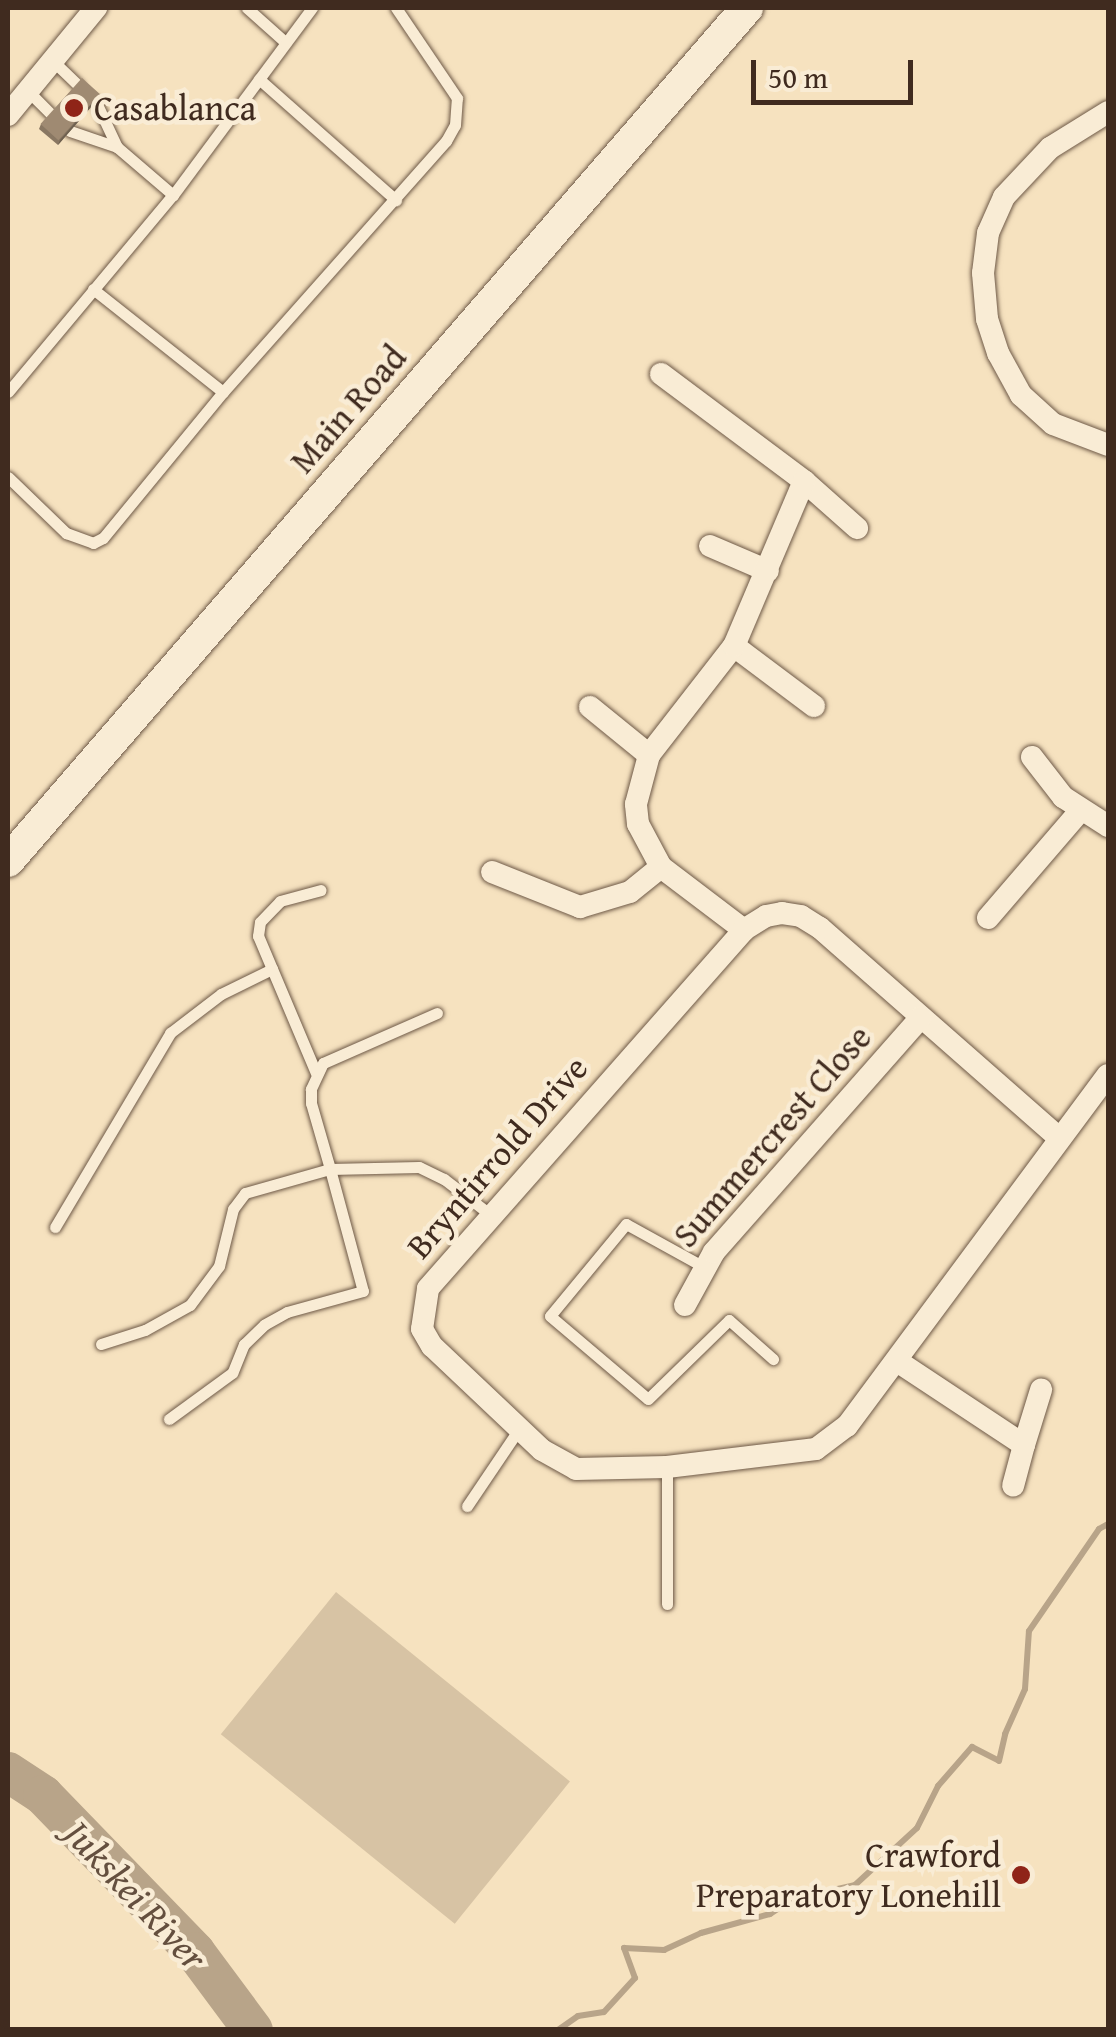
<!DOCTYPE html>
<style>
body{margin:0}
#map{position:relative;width:1116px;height:2037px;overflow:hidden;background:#f6e2bf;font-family:"Gentium Book Plus",serif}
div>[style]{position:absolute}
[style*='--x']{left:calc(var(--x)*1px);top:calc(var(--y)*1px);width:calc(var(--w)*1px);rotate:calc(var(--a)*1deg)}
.green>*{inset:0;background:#d7c3a4;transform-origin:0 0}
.stream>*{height:6px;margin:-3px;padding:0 3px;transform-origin:3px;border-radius:3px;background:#b8a489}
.river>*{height:40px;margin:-20px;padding:0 20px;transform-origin:20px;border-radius:20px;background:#b8a489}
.roads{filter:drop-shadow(0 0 2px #6e5947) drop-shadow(0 0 2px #6e5947)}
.lane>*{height:11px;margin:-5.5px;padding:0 5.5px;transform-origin:5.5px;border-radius:5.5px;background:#f9ecd5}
.street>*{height:22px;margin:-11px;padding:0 11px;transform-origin:11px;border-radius:11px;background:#f9ecd5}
.secondary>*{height:32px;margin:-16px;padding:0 16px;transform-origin:16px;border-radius:16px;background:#f9ecd5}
.wall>*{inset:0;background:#897762}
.shaded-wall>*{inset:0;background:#6f6150}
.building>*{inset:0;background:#9f8a72;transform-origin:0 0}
.dots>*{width:28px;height:28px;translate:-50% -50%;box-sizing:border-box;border:5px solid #f9ecd5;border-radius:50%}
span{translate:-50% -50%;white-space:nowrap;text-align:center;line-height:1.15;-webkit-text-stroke:9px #f9ecd5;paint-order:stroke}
.poi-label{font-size:35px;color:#402b1f}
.left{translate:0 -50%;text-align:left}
.right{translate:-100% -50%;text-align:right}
.street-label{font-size:35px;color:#402b1f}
.water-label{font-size:38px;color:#644f3f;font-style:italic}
.frame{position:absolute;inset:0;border:10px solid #402b1f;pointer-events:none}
.scale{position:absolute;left:751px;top:60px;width:162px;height:45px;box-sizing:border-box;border:5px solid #402b1f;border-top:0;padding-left:12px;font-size:30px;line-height:35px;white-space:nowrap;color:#402b1f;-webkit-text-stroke:8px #f9ecd5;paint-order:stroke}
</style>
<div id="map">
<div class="green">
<div style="left:336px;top:1592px;width:301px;height:183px;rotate:39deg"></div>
</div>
<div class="stream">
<div style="--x:558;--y:2030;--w:24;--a:-35"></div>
<div style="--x:578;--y:2016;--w:26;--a:-9"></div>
<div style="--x:604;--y:2012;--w:46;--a:-47.6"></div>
<div style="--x:635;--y:1978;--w:32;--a:-110"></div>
<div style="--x:624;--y:1948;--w:40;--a:2.9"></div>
<div style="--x:664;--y:1950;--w:41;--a:-24.7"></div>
<div style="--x:701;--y:1933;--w:72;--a:-15.4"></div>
<div style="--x:770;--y:1914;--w:27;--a:-33"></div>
<div style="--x:793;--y:1899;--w:64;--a:-12.7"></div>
<div style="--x:855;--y:1885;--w:84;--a:-42.6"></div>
<div style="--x:917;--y:1828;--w:47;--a:-63.4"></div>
<div style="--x:938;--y:1786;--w:52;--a:-48.9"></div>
<div style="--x:972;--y:1747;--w:30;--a:27"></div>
<div style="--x:999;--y:1761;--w:28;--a:-77"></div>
<div style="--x:1005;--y:1734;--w:49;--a:-66"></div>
<div style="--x:1025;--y:1689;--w:58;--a:-86.1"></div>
<div style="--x:1029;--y:1631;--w:124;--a:-55.5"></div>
<div style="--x:1099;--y:1529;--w:10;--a:-29"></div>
</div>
<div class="river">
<div style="--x:8;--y:1772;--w:42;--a:33.3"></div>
<div style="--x:43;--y:1795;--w:219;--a:45.9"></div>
<div style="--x:195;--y:1952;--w:97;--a:53.4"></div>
</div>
<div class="roads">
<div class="lane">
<div style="--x:247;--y:8;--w:51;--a:41.8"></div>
<div style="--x:53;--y:61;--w:35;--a:44"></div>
<div style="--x:259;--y:79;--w:183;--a:41.5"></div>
<div style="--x:28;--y:91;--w:34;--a:45"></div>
<div style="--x:96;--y:102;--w:50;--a:65"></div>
<div style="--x:70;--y:131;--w:50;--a:18.8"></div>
<div style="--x:117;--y:147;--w:74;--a:40.6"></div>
<div style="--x:93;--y:289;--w:166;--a:38.4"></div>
<div style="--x:8;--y:392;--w:257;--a:-50.1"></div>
<div style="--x:173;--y:195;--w:233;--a:-53.4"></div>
<div style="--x:8;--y:477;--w:81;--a:44"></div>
<div style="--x:66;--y:533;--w:29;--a:20"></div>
<div style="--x:93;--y:543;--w:11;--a:-27"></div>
<div style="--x:103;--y:538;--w:189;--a:-50.6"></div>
<div style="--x:223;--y:392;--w:336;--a:-48.4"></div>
<div style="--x:446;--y:141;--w:18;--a:-61"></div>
<div style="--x:455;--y:125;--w:27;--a:-86"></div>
<div style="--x:457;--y:98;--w:109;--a:-124.1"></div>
<div style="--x:437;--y:1013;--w:124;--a:156.3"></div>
<div style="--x:323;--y:1063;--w:29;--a:115"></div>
<div style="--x:311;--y:1089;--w:14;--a:90"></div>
<div style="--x:311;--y:1103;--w:69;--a:73.9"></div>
<div style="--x:330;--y:1169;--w:89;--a:-1.3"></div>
<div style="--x:419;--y:1167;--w:28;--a:26"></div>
<div style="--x:444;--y:1179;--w:59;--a:37.5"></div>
<div style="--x:316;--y:1073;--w:149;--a:-112.9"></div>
<div style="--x:258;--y:936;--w:14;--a:-82"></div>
<div style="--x:260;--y:922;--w:29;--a:-46"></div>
<div style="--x:280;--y:901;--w:42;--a:-15"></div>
<div style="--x:55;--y:1227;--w:226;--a:-59.3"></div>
<div style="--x:170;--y:1033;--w:64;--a:-37.4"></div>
<div style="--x:221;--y:994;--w:57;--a:-26.1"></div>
<div style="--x:704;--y:1267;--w:89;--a:-151.1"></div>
<div style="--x:626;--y:1224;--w:119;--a:129.6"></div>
<div style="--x:550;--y:1316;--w:128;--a:40.3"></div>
<div style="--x:648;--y:1399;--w:113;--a:-44.3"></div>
<div style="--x:729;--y:1320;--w:59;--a:41.6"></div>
<div style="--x:101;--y:1344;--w:46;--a:-17.7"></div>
<div style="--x:145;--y:1330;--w:51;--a:-29.1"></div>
<div style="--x:190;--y:1305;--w:49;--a:-53.4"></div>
<div style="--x:219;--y:1266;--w:59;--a:-76.2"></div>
<div style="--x:233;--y:1209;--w:20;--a:-53"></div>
<div style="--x:245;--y:1193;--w:88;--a:-15.8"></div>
<div style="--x:330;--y:1169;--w:126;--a:74.9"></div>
<div style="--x:363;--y:1291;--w:79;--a:164.6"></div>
<div style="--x:287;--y:1312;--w:26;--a:151"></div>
<div style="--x:264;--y:1325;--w:28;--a:136"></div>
<div style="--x:244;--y:1344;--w:31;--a:112"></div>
<div style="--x:232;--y:1373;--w:78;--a:143.9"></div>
<div style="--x:467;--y:1506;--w:93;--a:-56"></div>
<div style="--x:667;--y:1604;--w:137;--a:-90"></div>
</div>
<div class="street">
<div style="--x:1108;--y:112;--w:68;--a:148.2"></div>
<div style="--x:1050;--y:148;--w:67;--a:133.2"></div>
<div style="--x:1004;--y:197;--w:39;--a:114"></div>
<div style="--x:988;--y:233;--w:40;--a:97.1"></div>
<div style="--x:983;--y:273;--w:46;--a:85"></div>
<div style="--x:987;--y:319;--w:36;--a:72"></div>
<div style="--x:998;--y:353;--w:48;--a:61.3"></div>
<div style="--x:1021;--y:395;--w:43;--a:42.2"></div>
<div style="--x:1053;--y:424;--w:59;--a:20.9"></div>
<div style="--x:8;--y:115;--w:139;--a:-50.6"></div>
<div style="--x:661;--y:374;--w:179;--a:36.8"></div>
<div style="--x:804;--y:481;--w:71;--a:41.6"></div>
<div style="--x:710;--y:546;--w:63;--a:23.3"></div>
<div style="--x:734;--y:646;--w:100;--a:36.9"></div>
<div style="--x:590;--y:707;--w:76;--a:39.1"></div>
<div style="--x:1032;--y:757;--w:51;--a:52.2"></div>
<div style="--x:1063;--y:797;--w:54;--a:32.8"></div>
<div style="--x:492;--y:872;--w:95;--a:21.7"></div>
<div style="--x:580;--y:907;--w:52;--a:-16.7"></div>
<div style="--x:630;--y:892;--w:40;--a:-39"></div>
<div style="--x:988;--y:918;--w:141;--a:-49.3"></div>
<div style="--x:744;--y:930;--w:104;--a:-142.8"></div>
<div style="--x:661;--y:867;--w:49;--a:-118.1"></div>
<div style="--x:638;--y:824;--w:20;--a:-96"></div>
<div style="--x:636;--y:804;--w:51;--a:-75.1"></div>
<div style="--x:649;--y:755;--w:138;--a:-52.1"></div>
<div style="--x:734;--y:646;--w:179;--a:-67"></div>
<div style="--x:1058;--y:1137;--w:317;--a:-138.7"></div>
<div style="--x:820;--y:928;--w:22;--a:-148"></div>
<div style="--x:801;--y:916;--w:19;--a:-171"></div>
<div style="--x:782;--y:913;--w:16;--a:169"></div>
<div style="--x:766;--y:916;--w:26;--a:148"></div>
<div style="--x:744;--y:930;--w:478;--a:131.4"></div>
<div style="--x:428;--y:1289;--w:40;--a:98.5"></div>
<div style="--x:422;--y:1329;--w:20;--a:60"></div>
<div style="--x:432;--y:1346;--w:151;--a:43.4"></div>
<div style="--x:542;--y:1450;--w:39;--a:29"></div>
<div style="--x:576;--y:1469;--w:91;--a:-1.3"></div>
<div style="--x:667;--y:1467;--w:150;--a:-6.9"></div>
<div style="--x:816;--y:1449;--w:39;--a:-37"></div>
<div style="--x:847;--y:1426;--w:437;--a:-53.4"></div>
<div style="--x:685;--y:1305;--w:60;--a:-61.3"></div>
<div style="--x:714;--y:1252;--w:312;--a:-48.6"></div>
<div style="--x:897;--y:1361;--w:152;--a:33.5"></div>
<div style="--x:1024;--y:1445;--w:42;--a:105"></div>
<div style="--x:1024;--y:1445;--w:58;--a:-72.8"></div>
</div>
<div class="secondary">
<div style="--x:8;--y:861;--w:1129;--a:-49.1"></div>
</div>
</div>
<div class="wall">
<div style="clip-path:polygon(100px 94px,98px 99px,58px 145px,39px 129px,41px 124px)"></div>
</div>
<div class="shaded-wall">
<div style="clip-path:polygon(100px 94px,98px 99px,58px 145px,60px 140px)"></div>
</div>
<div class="building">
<div style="left:82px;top:78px;width:24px;height:62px;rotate:42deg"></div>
</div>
<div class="dots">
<div style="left:74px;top:108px;background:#8f2418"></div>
<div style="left:1021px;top:1875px;background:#8f2418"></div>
</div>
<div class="poi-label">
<span class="left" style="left:94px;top:108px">Casablanca</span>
<span class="right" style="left:1001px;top:1875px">Crawford<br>Preparatory Lonehill</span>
</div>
<div class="street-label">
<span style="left:348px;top:409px;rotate:-49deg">Main Road</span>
<span style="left:772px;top:1136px;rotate:-49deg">Summercrest Close</span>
<span style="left:497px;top:1157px;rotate:-49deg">Bryntirrold Drive</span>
</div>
<div class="water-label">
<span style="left:136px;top:1895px;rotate:47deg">Jukskei River</span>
</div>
<div class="frame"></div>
<div class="scale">50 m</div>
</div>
